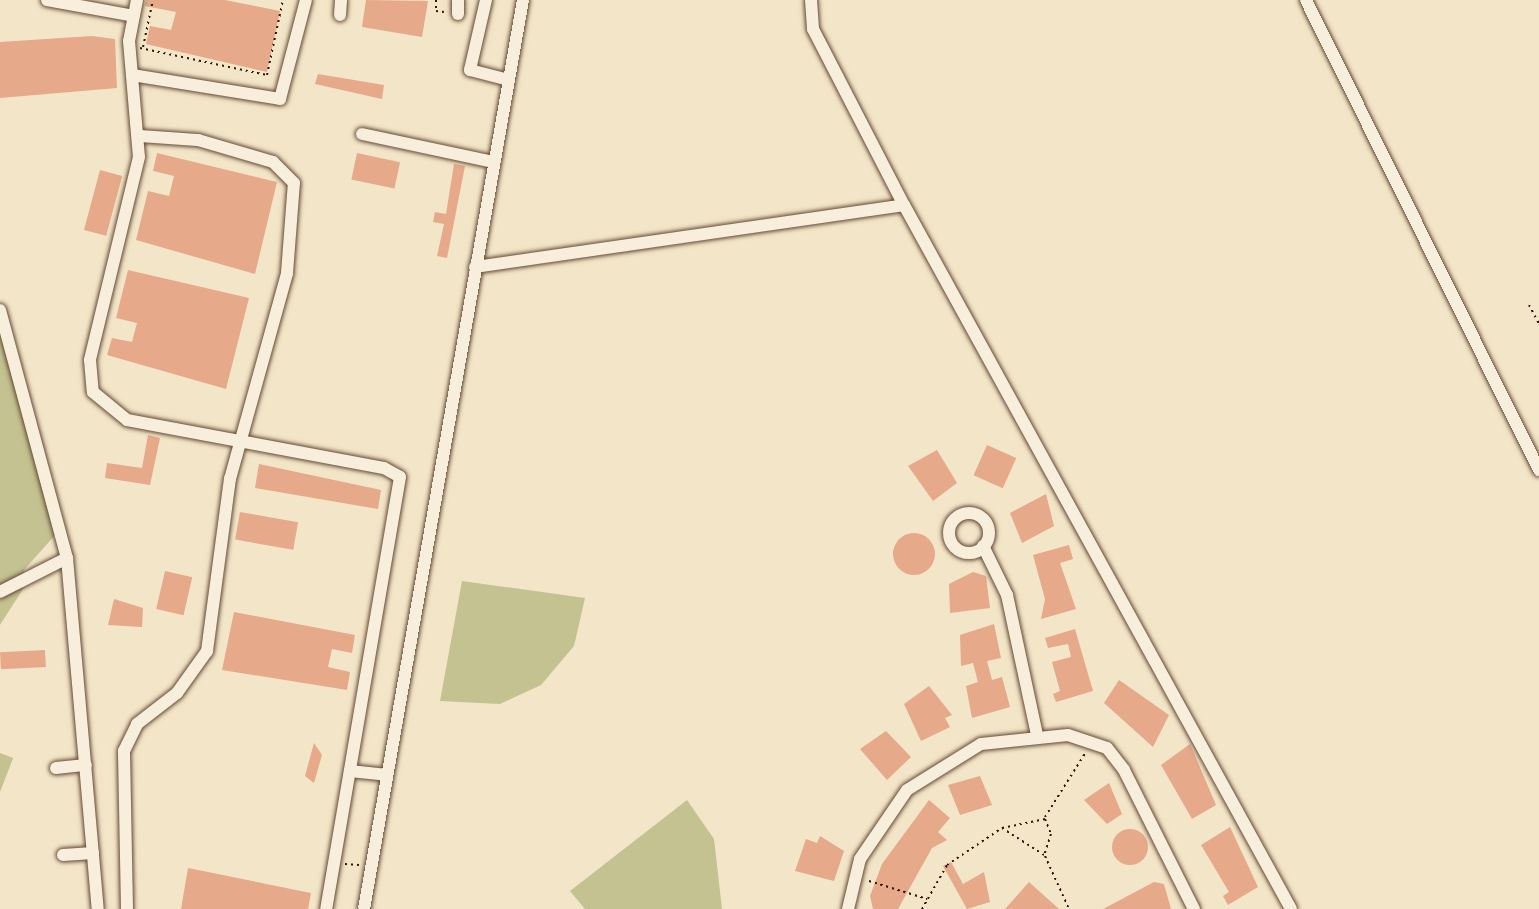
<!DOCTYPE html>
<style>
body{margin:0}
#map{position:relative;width:1539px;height:909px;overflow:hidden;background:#f3e5c7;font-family:"IM FELL French Canon",serif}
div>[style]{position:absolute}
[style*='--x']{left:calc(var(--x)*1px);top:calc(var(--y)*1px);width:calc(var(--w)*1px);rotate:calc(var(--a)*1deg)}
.green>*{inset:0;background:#c3c290;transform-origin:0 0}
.building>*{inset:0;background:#e6a989;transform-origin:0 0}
.round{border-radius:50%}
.path>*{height:2px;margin-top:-1px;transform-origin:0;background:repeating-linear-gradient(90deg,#341504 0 2px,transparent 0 6px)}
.roads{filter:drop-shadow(0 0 2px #644935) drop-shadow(0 0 2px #644935)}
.minor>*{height:12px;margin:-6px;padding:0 6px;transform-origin:6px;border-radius:6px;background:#f7eedb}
.minor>.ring{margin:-6px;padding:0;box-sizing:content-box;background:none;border:12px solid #f7eedb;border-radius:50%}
span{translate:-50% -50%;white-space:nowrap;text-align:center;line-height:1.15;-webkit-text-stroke:6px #f7eedb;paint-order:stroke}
</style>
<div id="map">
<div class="green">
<div style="clip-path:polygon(0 334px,56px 534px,24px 570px,23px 589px,0 625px)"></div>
<div style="clip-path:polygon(462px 581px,585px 598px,574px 646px,541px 685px,500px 704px,440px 701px)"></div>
<div style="left:0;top:753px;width:14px;height:156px;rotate:21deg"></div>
<div style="clip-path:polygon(687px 800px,714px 839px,722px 909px,585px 909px,570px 891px)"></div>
</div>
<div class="building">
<div style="clip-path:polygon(146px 0,225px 0,280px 11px,267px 72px,146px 44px,150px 26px,171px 30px,176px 12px,145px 6px)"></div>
<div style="clip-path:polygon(366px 0,428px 1px,422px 37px,362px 27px)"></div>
<div style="clip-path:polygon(92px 36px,115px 39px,117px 88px,0 98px,0 42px)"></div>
<div style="clip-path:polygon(318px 74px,384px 85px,382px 99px,315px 84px)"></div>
<div style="clip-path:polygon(157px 153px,277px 182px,255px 274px,136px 240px,148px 191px,169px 196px,174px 176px,153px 171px)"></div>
<div style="left:357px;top:153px;width:44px;height:27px;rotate:12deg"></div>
<div style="clip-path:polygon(454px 164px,465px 166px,447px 258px,437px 256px,444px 224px,433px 222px,435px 212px,446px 214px)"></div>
<div style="left:100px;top:170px;width:23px;height:62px;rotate:15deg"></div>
<div style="clip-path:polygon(128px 270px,249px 298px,226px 389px,107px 355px,112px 338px,132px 342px,137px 323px,116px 318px)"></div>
<div style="clip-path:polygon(148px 435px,160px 438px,150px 485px,105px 478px,107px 463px,142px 468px)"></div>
<div style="left:987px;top:445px;width:32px;height:33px;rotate:24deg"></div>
<div style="clip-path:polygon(937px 450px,957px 483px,933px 501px,908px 466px)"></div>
<div style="clip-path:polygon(259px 464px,381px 490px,378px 509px,255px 488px)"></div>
<div style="clip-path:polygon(1046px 494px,1054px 526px,1022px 543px,1010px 513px)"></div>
<div style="left:240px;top:512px;width:59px;height:28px;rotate:10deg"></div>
<div class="round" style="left:893px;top:533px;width:42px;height:42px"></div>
<div style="clip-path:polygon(1069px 545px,1073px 559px,1060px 563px,1076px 609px,1041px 619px,1045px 599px,1033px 555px)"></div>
<div style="left:165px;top:571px;width:28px;height:39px;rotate:13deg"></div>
<div style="clip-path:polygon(973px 572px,986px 576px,990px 608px,950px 613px,949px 584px)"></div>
<div style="clip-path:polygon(114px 599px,143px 608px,142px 627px,108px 625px)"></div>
<div style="clip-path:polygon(234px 612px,355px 635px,352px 653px,332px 649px,328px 667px,350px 672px,347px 690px,222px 670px)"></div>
<div style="clip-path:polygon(994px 624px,1001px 658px,987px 661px,992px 680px,1002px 677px,1010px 707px,972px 718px,966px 686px,978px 682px,973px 663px,961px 666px,960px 635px)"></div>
<div style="clip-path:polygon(1075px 629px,1093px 691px,1056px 702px,1053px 694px,1060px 691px,1052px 662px,1071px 657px,1068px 644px,1048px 648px,1045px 638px)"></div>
<div style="left:45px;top:650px;width:17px;height:45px;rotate:87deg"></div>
<div style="clip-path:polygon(1119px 680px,1169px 715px,1153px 747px,1104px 703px)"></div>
<div style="clip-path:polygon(929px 686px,952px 715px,945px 718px,950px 727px,921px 741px,904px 704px)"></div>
<div style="clip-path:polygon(886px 731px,911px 757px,887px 780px,860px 749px)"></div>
<div style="clip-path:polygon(314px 743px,322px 755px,314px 783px,305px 776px)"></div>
<div style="clip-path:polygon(1190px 744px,1216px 805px,1192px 819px,1161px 765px)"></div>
<div style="clip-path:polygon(980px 776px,992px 805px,960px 815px,948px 785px)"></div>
<div style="clip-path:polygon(1109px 783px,1122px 814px,1107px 824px,1084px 800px)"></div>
<div style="clip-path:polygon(929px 800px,950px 818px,938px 832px,947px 840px,932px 848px,898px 909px,873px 909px,870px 896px,882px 864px)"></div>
<div style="clip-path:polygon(1230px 827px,1258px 887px,1228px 905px,1223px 896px,1229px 892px,1201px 845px)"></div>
<div class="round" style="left:1112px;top:829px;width:36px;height:36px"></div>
<div style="clip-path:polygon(820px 836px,844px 851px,834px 881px,795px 871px,806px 839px,817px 843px)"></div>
<div style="clip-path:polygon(951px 862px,963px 884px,984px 872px,990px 902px,967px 909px,943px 866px)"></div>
<div style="clip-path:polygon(188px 868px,311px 893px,308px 909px,181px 909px)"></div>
<div style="clip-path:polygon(1029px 882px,1059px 909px,1005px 909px)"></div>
<div style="clip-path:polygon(1154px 882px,1164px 884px,1171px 909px,1103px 909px)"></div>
</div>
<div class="path">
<div style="--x:436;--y:0;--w:11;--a:90"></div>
<div style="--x:436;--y:11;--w:8;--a:7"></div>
<div style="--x:143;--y:47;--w:48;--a:-78"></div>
<div style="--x:140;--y:48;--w:130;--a:12"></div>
<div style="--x:267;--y:75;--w:77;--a:-78"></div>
<div style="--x:1529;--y:305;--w:21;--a:62"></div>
<div style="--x:1045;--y:817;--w:77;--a:-57.8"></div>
<div style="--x:1045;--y:856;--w:58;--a:65.6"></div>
<div style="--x:345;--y:864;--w:14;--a:4"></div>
<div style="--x:869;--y:881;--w:61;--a:17.2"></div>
<div style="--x:922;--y:909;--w:51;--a:-60.4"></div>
<div style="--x:947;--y:865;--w:66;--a:-33.9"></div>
<div style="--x:1002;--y:828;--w:44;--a:-11.8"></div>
<div style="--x:1045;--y:819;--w:16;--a:68"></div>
<div style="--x:1051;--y:834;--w:22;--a:108"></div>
<div style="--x:1044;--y:855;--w:50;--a:-147.3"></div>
</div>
<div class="roads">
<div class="minor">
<div style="--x:47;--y:0;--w:88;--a:10.4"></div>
<div style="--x:137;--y:0;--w:42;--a:101"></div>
<div style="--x:129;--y:41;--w:116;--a:85.1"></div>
<div style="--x:139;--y:157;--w:209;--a:103.6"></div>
<div style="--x:90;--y:360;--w:32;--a:85"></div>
<div style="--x:93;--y:392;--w:44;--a:39.5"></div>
<div style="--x:127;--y:420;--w:261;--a:10.6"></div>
<div style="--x:384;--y:468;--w:18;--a:29"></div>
<div style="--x:400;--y:477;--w:438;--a:99.7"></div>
<div style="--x:458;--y:0;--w:14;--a:90"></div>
<div style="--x:486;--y:0;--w:72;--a:102.9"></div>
<div style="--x:470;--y:70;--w:40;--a:14.4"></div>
<div style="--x:811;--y:0;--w:29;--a:86"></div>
<div style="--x:813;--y:29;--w:198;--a:62.7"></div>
<div style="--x:904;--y:205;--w:803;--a:61.2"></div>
<div style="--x:1306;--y:0;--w:525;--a:63.63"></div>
<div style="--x:340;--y:15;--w:15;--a:-86"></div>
<div style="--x:132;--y:75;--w:150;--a:9.2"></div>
<div style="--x:280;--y:99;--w:102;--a:-75.3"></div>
<div style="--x:362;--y:134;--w:135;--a:12"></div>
<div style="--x:475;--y:267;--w:433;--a:-8.2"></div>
<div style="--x:0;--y:310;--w:257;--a:74.9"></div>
<div style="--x:67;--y:558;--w:352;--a:85"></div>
<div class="ring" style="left:949px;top:513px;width:28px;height:28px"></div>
<div style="--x:983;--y:546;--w:55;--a:63.9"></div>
<div style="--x:1007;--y:595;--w:143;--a:77.9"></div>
<div style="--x:0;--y:592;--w:75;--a:-26.9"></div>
<div style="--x:56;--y:768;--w:30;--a:-6"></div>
<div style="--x:350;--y:771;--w:37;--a:6"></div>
<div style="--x:63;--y:855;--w:30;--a:-4"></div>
<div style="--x:127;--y:909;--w:158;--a:-91.1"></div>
<div style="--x:124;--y:751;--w:30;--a:-64"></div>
<div style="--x:137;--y:724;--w:51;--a:-37.8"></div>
<div style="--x:177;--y:693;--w:52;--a:-54.5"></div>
<div style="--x:207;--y:651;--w:174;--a:-82.4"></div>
<div style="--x:230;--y:479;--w:214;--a:-74.5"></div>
<div style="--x:287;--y:273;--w:90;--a:-85.6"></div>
<div style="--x:294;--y:183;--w:30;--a:-135"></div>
<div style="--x:273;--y:162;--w:78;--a:-163.7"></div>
<div style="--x:198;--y:140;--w:59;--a:-176.1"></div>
<div style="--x:364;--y:909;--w:923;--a:-80.08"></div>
<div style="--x:848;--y:909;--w:51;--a:-76.5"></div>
<div style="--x:860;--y:859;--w:83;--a:-55.7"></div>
<div style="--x:907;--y:790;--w:87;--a:-31.9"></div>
<div style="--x:981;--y:744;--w:87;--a:-5.9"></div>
<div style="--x:1068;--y:735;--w:41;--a:18.4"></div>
<div style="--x:1107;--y:748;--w:28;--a:52"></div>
<div style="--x:1124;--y:770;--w:156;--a:63.3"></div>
</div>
</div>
</div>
